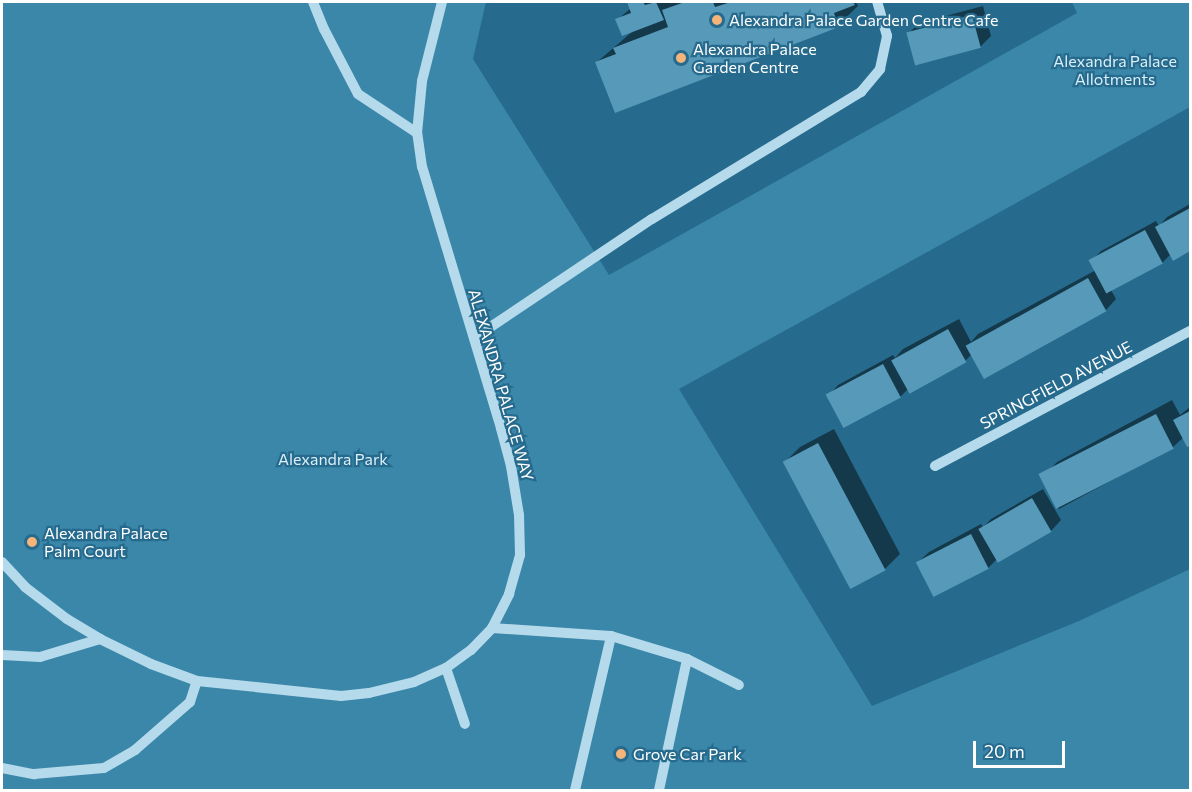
<!DOCTYPE html>
<style>
body{margin:0}
#map{position:relative;width:1192px;height:792px;overflow:hidden;background:#266b8d;font-family:Commissioner,sans-serif}
div>[style]{position:absolute}
[style*='--x']{left:calc(var(--x)*1px);top:calc(var(--y)*1px);width:calc(var(--w)*1px);rotate:calc(var(--a)*1deg)}
.green>*{inset:0;background:#3a87aa}
.shadow>*{inset:0;background:#0007}
.building>*{inset:0;background:#5699b8;transform-origin:0 0}
.minor>*{height:10px;margin:-5px;padding:0 5px;transform-origin:5px;border-radius:5px;background:#b5daeb}
.dots>*{width:16px;height:16px;translate:-50% -50%;box-sizing:border-box;border:3px solid #266b8d;border-radius:50%}
span{translate:-50% -50%;white-space:nowrap;text-align:center;line-height:1.15;-webkit-text-stroke:4.5px #266b8d;paint-order:stroke}
.poi-label{font-size:16px;color:#fff}
.left{translate:0 -50%;text-align:left}
.park-label{font-size:16px;color:#daeff8}
.street-label{font-size:16px;color:#fff}
.frame{position:absolute;inset:0;border:3px solid #fff;pointer-events:none}
.scale{position:absolute;left:973px;top:741px;width:92px;height:27px;box-sizing:border-box;border:3px solid #fff;border-top:0;padding-left:8px;font-size:18px;line-height:21px;white-space:nowrap;color:#fff;-webkit-text-stroke:4px #266b8d;paint-order:stroke}
</style>
<div id="map">
<div class="green">
<div style="clip-path:polygon(2px 2px,486px 2px,473px 59px,609px 275px,1077px 13px,1072px 2px,1190px 2px,1190px 107px,679px 389px,872px 706px,1079px 621px,1190px 569px,1190px 790px,2px 790px)"></div>
</div>
<div class="shadow">
<div style="clip-path:polygon(628px 2px,856px 2px,858px 6px,838px 25px,597px 62px,633px 31px,617px 20px,631px 8px)"></div>
<div style="clip-path:polygon(983px 6px,991px 36px,980px 47px,908px 34px,919px 23px)"></div>
<div style="clip-path:polygon(1190px 204px,1190px 250px,1174px 259px,1171px 254px,1162px 263px,1111px 290px,1116px 299px,1106px 310px,984px 376px,972px 354px,965px 361px,909px 388px,900px 397px,828px 396px,838px 385px,893px 355px,895px 358px,903px 349px,959px 319px,971px 342px,978px 334px,1096px 270px,1091px 261px,1101px 251px,1156px 221px,1159px 226px,1167px 217px)"></div>
<div style="clip-path:polygon(1172px 400px,1180px 415px,1190px 407px,1190px 444px,1188px 445px,1184px 437px,1173px 447px,1059px 509px,1042px 478px,1057px 462px)"></div>
<div style="clip-path:polygon(834px 429px,900px 554px,884px 570px,784px 463px,800px 447px)"></div>
<div style="clip-path:polygon(1043px 489px,1061px 520px,1051px 531px,997px 559px,988px 568px,918px 562px,929px 552px,981px 524px,983px 527px,991px 519px)"></div>
</div>
<div class="building">
<div style="clip-path:polygon(627px 2px,643px 2px,645px 5px,656px 2px,664px 20px,622px 36px,615px 19px,631px 13px)"></div>
<div style="clip-path:polygon(685px 2px,713px 2px,715px 7px,731px 2px,853px 2px,855px 5px,834px 13px,839px 27px,615px 113px,595px 62px,616px 54px,613px 48px,668px 27px,662px 10px)"></div>
<div style="left:972px;top:15px;width:34px;height:68px;rotate:75deg"></div>
<div style="clip-path:polygon(1190px 208px,1190px 251px,1173px 261px,1155px 227px)"></div>
<div style="left:1145px;top:230px;width:38px;height:64px;rotate:62deg"></div>
<div style="left:1088px;top:278px;width:38px;height:140px;rotate:61deg"></div>
<div style="left:948px;top:329px;width:38px;height:65px;rotate:61deg"></div>
<div style="left:883px;top:364px;width:38px;height:65px;rotate:62deg"></div>
<div style="clip-path:polygon(1190px 411px,1190px 446px,1187px 447px,1173px 420px)"></div>
<div style="left:1156px;top:414px;width:39px;height:132px;rotate:63deg"></div>
<div style="left:818px;top:443px;width:144px;height:40px;rotate:62deg"></div>
<div style="left:1032px;top:498px;width:39px;height:62px;rotate:60deg"></div>
<div style="left:971px;top:534px;width:39px;height:62px;rotate:63deg"></div>
</div>
<div class="minor">
<div style="--x:313;--y:2;--w:29;--a:68"></div>
<div style="--x:324;--y:29;--w:73;--a:62.4"></div>
<div style="--x:358;--y:94;--w:71;--a:33.5"></div>
<div style="--x:474;--y:338;--w:214;--a:-33.8"></div>
<div style="--x:652;--y:219;--w:245;--a:-31.3"></div>
<div style="--x:861;--y:92;--w:30;--a:-50"></div>
<div style="--x:880;--y:69;--w:34;--a:-78"></div>
<div style="--x:887;--y:36;--w:35;--a:-106"></div>
<div style="--x:935;--y:466;--w:289;--a:-27.9"></div>
<div style="--x:2;--y:562;--w:34;--a:47"></div>
<div style="--x:25;--y:587;--w:53;--a:37.3"></div>
<div style="--x:67;--y:619;--w:39;--a:31"></div>
<div style="--x:100;--y:639;--w:57;--a:26.1"></div>
<div style="--x:151;--y:664;--w:49;--a:20.3"></div>
<div style="--x:197;--y:681;--w:145;--a:5.9"></div>
<div style="--x:341;--y:696;--w:28;--a:-6"></div>
<div style="--x:369;--y:693;--w:46;--a:-13.7"></div>
<div style="--x:414;--y:682;--w:35;--a:-24"></div>
<div style="--x:446;--y:668;--w:31;--a:-36"></div>
<div style="--x:471;--y:650;--w:30;--a:-46"></div>
<div style="--x:492;--y:628;--w:38;--a:-63"></div>
<div style="--x:509;--y:594;--w:41;--a:-74.2"></div>
<div style="--x:520;--y:555;--w:40;--a:-91.4"></div>
<div style="--x:519;--y:515;--w:50;--a:-99.3"></div>
<div style="--x:511;--y:466;--w:39;--a:-105"></div>
<div style="--x:501;--y:428;--w:273;--a:-106.8"></div>
<div style="--x:422;--y:167;--w:34;--a:-98"></div>
<div style="--x:417;--y:133;--w:52;--a:-84.5"></div>
<div style="--x:422;--y:81;--w:81;--a:-75.8"></div>
<div style="--x:492;--y:628;--w:119;--a:3.8"></div>
<div style="--x:611;--y:636;--w:79;--a:16.8"></div>
<div style="--x:687;--y:659;--w:58;--a:26.6"></div>
<div style="--x:2;--y:655;--w:38;--a:3"></div>
<div style="--x:40;--y:657;--w:63;--a:-16.7"></div>
<div style="--x:446;--y:668;--w:59;--a:71.3"></div>
<div style="--x:2;--y:768;--w:33;--a:11"></div>
<div style="--x:34;--y:774;--w:70;--a:-4.9"></div>
<div style="--x:104;--y:768;--w:36;--a:-30"></div>
<div style="--x:135;--y:750;--w:73;--a:-41.1"></div>
<div style="--x:190;--y:702;--w:22;--a:-72"></div>
<div style="--x:575;--y:790;--w:158;--a:-76.8"></div>
<div style="--x:659;--y:790;--w:134;--a:-77.9"></div>
</div>
<div class="dots">
<div style="left:717px;top:20px;background:#f4b47a"></div>
<div style="left:681px;top:58px;background:#f4b47a"></div>
<div style="left:32px;top:542px;background:#f4b47a"></div>
<div style="left:621px;top:754px;background:#f4b47a"></div>
</div>
<div class="poi-label">
<span class="left" style="left:729px;top:20px">Alexandra Palace Garden Centre Cafe</span>
<span class="left" style="left:693px;top:58px">Alexandra Palace<br>Garden Centre</span>
<span class="left" style="left:44px;top:542px">Alexandra Palace<br>Palm Court</span>
<span class="left" style="left:633px;top:754px">Grove Car Park</span>
</div>
<div class="park-label">
<span style="left:1115px;top:70px">Alexandra Palace<br>Allotments</span>
<span style="left:333px;top:459px">Alexandra Park</span>
</div>
<div class="street-label">
<span style="left:501px;top:385px;rotate:74deg">ALEXANDRA PALACE WAY</span>
<span style="left:1056px;top:385px;rotate:-28deg">SPRINGFIELD AVENUE</span>
</div>
<div class="frame"></div>
<div class="scale">20 m</div>
</div>
